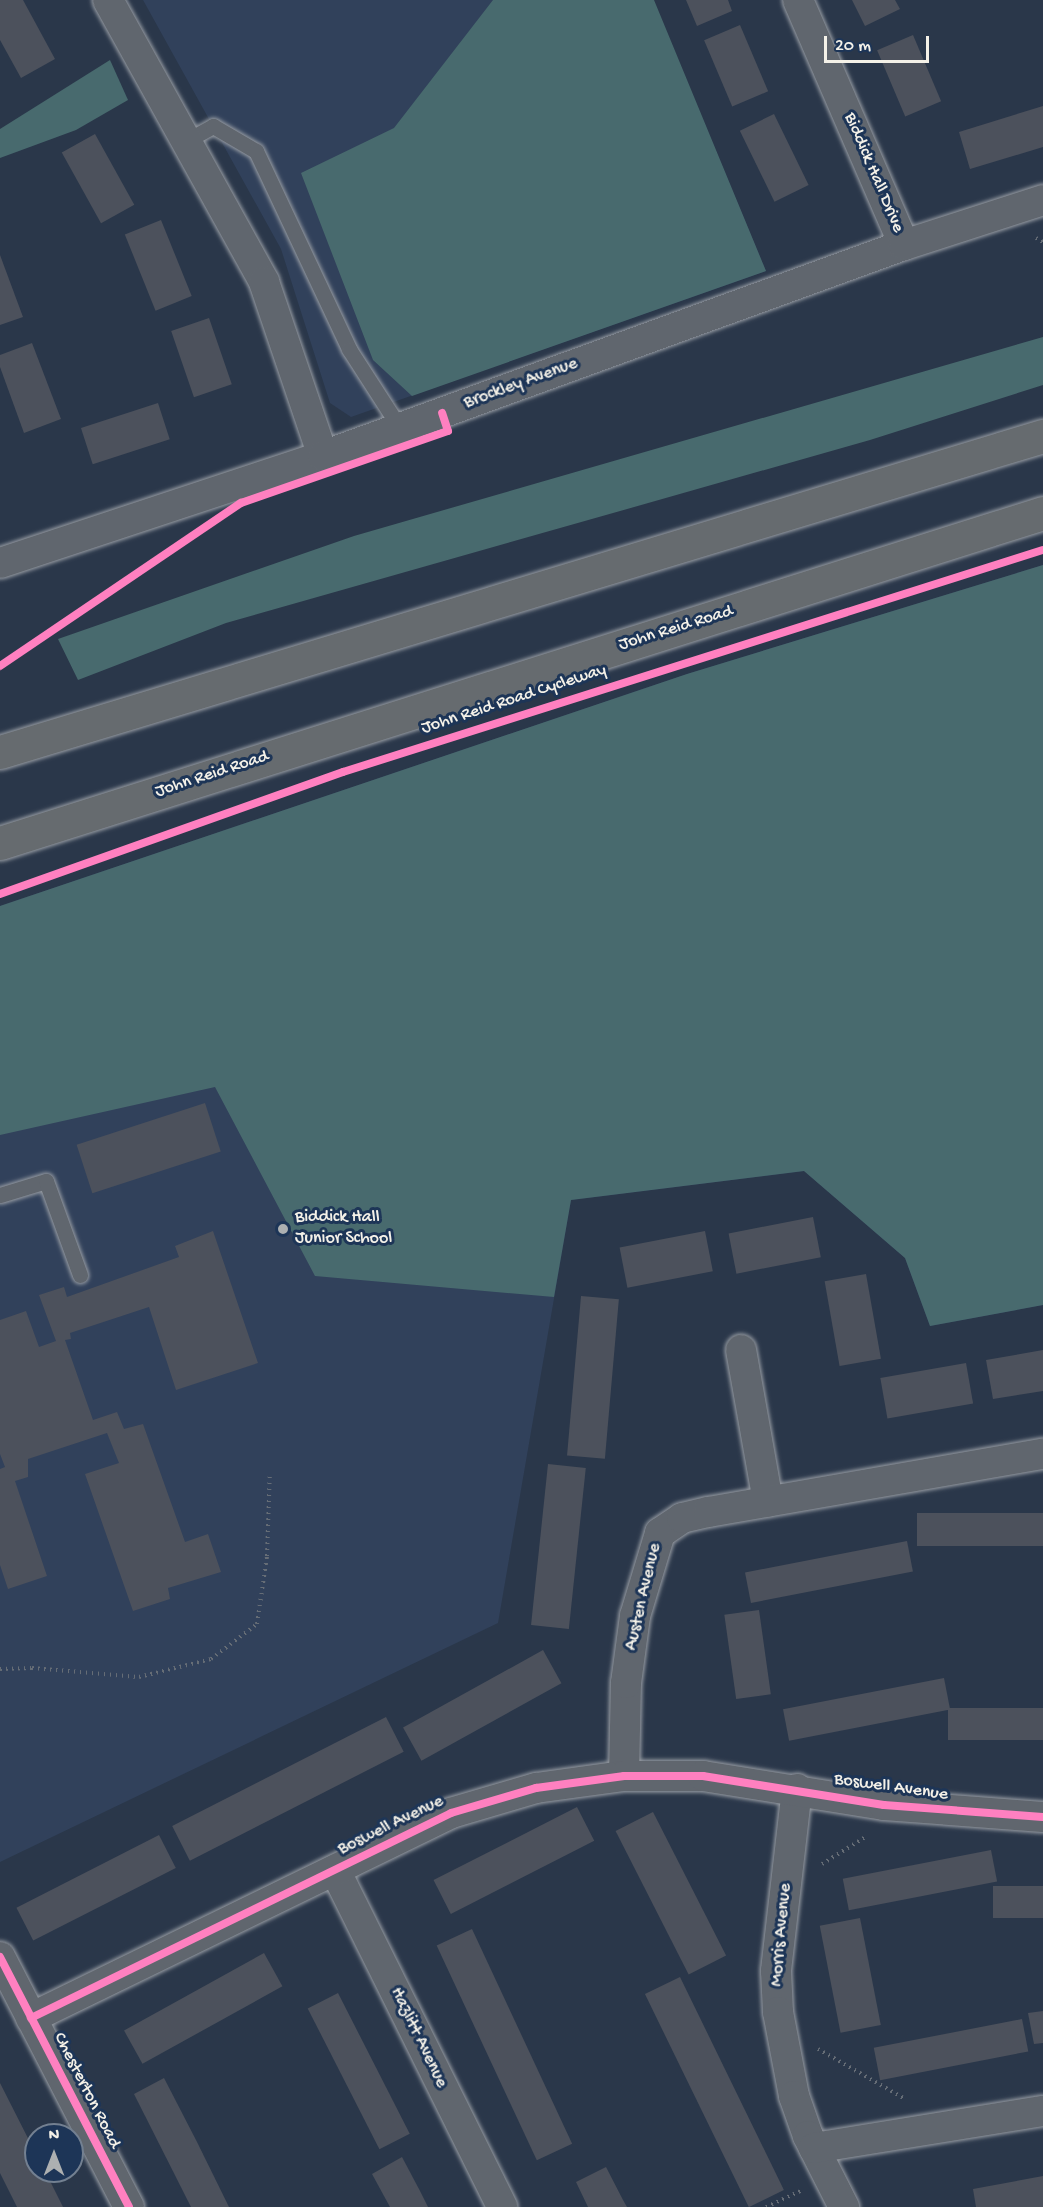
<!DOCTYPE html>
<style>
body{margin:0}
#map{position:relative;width:1043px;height:2207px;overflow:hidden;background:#2a374a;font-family:"Gochi Hand",sans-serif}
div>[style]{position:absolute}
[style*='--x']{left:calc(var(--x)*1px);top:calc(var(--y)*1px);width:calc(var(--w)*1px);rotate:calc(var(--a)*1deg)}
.built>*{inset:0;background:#31415b}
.green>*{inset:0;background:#486a6e}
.building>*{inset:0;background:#4c515c;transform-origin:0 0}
.path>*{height:4px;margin-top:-2px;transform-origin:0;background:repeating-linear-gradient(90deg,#666d76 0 1.5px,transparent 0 6px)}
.roads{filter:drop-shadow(0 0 2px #979ca3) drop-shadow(0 0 2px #979ca3)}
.lane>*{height:15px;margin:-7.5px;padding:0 7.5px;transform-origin:7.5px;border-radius:7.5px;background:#60666e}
.street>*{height:30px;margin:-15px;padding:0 15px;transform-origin:15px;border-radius:15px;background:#60666e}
.highway>*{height:33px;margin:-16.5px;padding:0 16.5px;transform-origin:16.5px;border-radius:16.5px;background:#666b6f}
.cycleway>*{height:8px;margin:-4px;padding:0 4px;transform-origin:4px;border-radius:4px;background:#ff80c0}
.dots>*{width:16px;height:16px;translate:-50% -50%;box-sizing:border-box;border:3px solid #1d3557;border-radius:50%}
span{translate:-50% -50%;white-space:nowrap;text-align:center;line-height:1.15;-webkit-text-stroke:6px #1d3557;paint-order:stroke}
.street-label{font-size:18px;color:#f4f1e8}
.poi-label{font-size:18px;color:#f4f1e8}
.left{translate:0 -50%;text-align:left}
.north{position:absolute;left:24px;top:2123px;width:60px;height:60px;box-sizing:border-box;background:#1d3557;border:2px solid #738091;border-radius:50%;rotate:0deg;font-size:16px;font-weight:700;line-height:24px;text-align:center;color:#f4f1e8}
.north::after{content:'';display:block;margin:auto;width:21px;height:27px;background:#adb0b1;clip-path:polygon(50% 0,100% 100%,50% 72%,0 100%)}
.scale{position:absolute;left:824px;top:36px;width:105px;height:27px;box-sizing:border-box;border:3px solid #f4f1e8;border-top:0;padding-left:8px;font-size:18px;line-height:21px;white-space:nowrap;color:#f4f1e8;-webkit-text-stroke:4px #1d3557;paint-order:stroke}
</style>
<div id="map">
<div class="built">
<div style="clip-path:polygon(143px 0,653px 0,766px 271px,351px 417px,330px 403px,281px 249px)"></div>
<div style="clip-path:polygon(1043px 565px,1043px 1305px,930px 1326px,905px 1258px,804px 1171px,571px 1200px,498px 1623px,0 1862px,0 906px,687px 674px)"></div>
</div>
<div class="green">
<div style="clip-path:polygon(493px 0,654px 0,766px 271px,412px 396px,373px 360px,301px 173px,394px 128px)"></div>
<div style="clip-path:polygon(110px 60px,128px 100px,76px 130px,0 158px,0 129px)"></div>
<div style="clip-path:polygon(1043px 337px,1043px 385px,870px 440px,226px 623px,78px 680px,58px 639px,354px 536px)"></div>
<div style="clip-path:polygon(1043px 565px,1043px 1305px,930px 1326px,905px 1258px,804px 1171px,571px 1200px,554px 1297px,315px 1276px,215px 1087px,0 1135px,0 906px,687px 674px)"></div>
</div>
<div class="building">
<div style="clip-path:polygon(0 0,23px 0,55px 59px,21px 78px,0 40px)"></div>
<div style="clip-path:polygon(686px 0,728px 0,732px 11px,697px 26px)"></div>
<div style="clip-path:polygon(852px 0,895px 0,900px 9px,865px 26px)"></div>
<div style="left:740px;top:25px;width:72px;height:39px;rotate:67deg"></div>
<div style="left:913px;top:35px;width:72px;height:39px;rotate:67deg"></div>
<div style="clip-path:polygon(1043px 106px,1043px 147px,970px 169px,959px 132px)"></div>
<div style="left:774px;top:114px;width:79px;height:38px;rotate:64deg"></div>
<div style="left:95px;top:134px;width:81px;height:38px;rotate:61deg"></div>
<div style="left:161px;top:220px;width:82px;height:39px;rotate:68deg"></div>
<div style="clip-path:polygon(0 255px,23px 317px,0 325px)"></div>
<div style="left:209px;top:318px;width:70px;height:40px;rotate:71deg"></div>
<div style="clip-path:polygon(32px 343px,61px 419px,24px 433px,0 367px,0 355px)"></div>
<div style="left:158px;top:403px;width:38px;height:81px;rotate:72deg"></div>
<div style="left:205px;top:1103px;width:51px;height:135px;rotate:72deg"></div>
<div style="left:813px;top:1217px;width:41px;height:86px;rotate:79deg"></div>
<div style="clip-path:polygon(213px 1231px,258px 1363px,176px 1390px,149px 1307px,70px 1333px,71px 1339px,65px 1340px,93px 1420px,117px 1412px,124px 1429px,143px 1424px,185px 1542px,208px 1534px,221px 1572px,168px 1588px,170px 1599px,133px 1611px,85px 1474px,119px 1463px,107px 1433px,28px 1459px,28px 1477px,15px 1481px,47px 1576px,8px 1589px,0 1565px,0 1469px,5px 1467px,0 1454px,0 1320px,26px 1311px,39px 1347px,56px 1341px,39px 1295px,64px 1287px,67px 1297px,179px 1257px,175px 1246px)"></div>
<div style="left:705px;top:1231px;width:41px;height:87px;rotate:79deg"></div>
<div style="left:866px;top:1274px;width:86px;height:42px;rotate:80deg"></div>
<div style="left:581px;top:1296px;width:38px;height:160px;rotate:5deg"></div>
<div style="clip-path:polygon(1043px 1350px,1043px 1391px,993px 1399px,986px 1360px)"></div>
<div style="left:966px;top:1363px;width:41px;height:87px;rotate:80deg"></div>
<div style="left:548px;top:1464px;width:38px;height:162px;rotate:6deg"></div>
<div style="left:1043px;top:1513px;width:33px;height:126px;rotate:90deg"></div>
<div style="left:907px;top:1541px;width:31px;height:165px;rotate:79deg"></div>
<div style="left:759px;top:1610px;width:85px;height:35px;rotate:82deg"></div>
<div style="left:543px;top:1650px;width:38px;height:160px;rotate:61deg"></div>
<div style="left:944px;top:1678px;width:32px;height:164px;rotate:79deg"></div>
<div style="left:1043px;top:1708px;width:32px;height:95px;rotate:90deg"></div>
<div style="left:386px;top:1717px;width:39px;height:240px;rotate:63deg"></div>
<div style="left:577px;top:1807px;width:38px;height:161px;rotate:63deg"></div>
<div style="left:653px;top:1812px;width:161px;height:42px;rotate:63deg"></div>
<div style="left:159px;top:1835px;width:37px;height:160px;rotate:63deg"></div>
<div style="left:991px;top:1850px;width:32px;height:151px;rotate:79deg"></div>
<div style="left:1043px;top:1886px;width:32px;height:50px;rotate:90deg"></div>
<div style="left:860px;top:1918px;width:109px;height:41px;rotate:79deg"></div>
<div style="left:472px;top:1929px;width:237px;height:39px;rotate:65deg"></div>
<div style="left:264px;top:1953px;width:38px;height:160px;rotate:61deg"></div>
<div style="left:680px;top:1977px;width:237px;height:39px;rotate:64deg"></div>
<div style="left:338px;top:1993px;width:158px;height:34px;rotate:63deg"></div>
<div style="clip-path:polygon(1043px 2011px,1043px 2043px,1034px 2044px,1028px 2013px)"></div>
<div style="left:1022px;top:2019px;width:33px;height:151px;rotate:79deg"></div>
<div style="clip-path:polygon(164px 2078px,197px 2142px,229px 2207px,191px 2207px,134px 2094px)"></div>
<div style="clip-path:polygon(0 2083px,36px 2154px,36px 2171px,45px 2171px,63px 2207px,17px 2207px,0 2173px)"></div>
<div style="clip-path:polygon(402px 2157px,420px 2191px,428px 2207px,390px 2207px,372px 2174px)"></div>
<div style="clip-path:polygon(606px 2167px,623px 2200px,627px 2207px,588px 2207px,576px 2182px)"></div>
<div style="clip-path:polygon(1043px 2176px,1043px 2207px,976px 2207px,973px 2189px)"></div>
</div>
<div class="path">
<div style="--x:1036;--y:238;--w:8;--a:30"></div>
<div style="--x:0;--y:1669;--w:32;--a:-2"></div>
<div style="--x:32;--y:1668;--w:107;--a:4.8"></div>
<div style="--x:139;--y:1677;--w:74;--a:-14"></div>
<div style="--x:211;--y:1659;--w:58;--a:-37.3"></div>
<div style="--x:257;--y:1624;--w:69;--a:-81.6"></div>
<div style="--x:267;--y:1556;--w:84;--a:-88"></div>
<div style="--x:822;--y:1864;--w:53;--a:-31.9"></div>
<div style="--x:818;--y:2049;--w:100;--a:29.9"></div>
<div style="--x:766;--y:2207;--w:38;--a:-25"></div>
</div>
<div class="roads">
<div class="lane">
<div style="--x:186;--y:141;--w:31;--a:-29"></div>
<div style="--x:213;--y:126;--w:50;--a:30.2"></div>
<div style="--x:256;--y:151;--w:219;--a:64.8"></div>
<div style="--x:349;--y:349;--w:94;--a:57.2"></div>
<div style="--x:0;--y:1195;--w:48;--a:-16.9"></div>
<div style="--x:46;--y:1181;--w:100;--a:70.1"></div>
</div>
<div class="street">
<div style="--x:108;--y:0;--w:322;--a:61"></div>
<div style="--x:264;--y:282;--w:184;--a:71.3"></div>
<div style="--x:798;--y:0;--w:267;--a:66.6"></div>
<div style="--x:0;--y:563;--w:340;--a:-18.3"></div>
<div style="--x:323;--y:456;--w:618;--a:-19.96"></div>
<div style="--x:904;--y:245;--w:146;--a:-17.9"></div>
<div style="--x:741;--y:1350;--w:154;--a:79.9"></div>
<div style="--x:624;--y:1776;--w:93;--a:-88.8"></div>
<div style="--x:626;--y:1683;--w:68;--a:-82.3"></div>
<div style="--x:635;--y:1616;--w:87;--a:-73.2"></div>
<div style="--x:660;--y:1533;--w:27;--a:-34"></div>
<div style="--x:682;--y:1518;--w:28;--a:-13"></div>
<div style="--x:709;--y:1512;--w:339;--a:-9.9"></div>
<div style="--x:797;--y:1789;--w:183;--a:96.6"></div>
<div style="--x:776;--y:1971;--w:41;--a:87.2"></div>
<div style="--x:778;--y:2012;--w:86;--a:79.2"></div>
<div style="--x:794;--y:2096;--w:42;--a:70.7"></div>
<div style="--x:808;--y:2136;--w:80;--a:63.1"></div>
<div style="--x:335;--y:1870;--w:376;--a:63.6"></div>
<div style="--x:0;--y:1957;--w:281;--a:62.7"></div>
<div style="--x:31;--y:2018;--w:467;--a:-26"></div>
<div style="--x:451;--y:1813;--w:89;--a:-16.4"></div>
<div style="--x:536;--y:1788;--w:89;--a:-7.8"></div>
<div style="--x:624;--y:1776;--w:79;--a:0"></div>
<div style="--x:703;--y:1776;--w:183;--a:9.1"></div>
<div style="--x:884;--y:1805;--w:159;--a:4.3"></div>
<div style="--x:814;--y:2148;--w:232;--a:-9.2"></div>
</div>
<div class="highway">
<div style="--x:0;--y:752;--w:1090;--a:-16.86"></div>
<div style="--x:0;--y:843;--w:1094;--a:-17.56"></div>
</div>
</div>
<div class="cycleway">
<div style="--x:0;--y:666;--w:291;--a:-34.1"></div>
<div style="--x:241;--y:503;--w:219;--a:-19.2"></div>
<div style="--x:448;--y:431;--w:19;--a:-108"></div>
<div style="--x:0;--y:894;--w:364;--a:-19.6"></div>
<div style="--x:343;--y:772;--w:734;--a:-17.6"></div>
<div style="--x:0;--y:1957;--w:281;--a:62.7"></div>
<div style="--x:31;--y:2018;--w:467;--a:-26"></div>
<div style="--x:451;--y:1813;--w:89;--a:-16.4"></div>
<div style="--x:536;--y:1788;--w:89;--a:-7.8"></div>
<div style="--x:624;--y:1776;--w:79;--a:0"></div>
<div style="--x:703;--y:1776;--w:183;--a:9.1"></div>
<div style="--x:884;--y:1805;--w:159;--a:4.3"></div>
</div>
<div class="dots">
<div style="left:283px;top:1229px;background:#adb0b1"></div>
</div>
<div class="street-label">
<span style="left:873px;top:173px;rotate:67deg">Biddick Hall Drive</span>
<span style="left:521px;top:384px;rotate:-20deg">Brockley Avenue</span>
<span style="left:676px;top:629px;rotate:-17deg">John Reid Road</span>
<span style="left:514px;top:700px;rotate:-18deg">John Reid Road Cycleway</span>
<span style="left:212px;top:775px;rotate:-18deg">John Reid Road</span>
<span style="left:644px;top:1597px;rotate:-77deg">Austen Avenue</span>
<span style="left:891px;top:1788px;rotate:8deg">Boswell Avenue</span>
<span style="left:391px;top:1826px;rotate:-26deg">Boswell Avenue</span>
<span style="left:782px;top:1935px;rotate:-85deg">Morris Avenue</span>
<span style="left:418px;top:2038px;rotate:64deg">Hazlitt Avenue</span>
<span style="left:86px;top:2091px;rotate:63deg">Chesterton Road</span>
</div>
<div class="poi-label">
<span class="left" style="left:295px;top:1229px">Biddick Hall<br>Junior School</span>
</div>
<div class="north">N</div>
<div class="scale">20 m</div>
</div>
